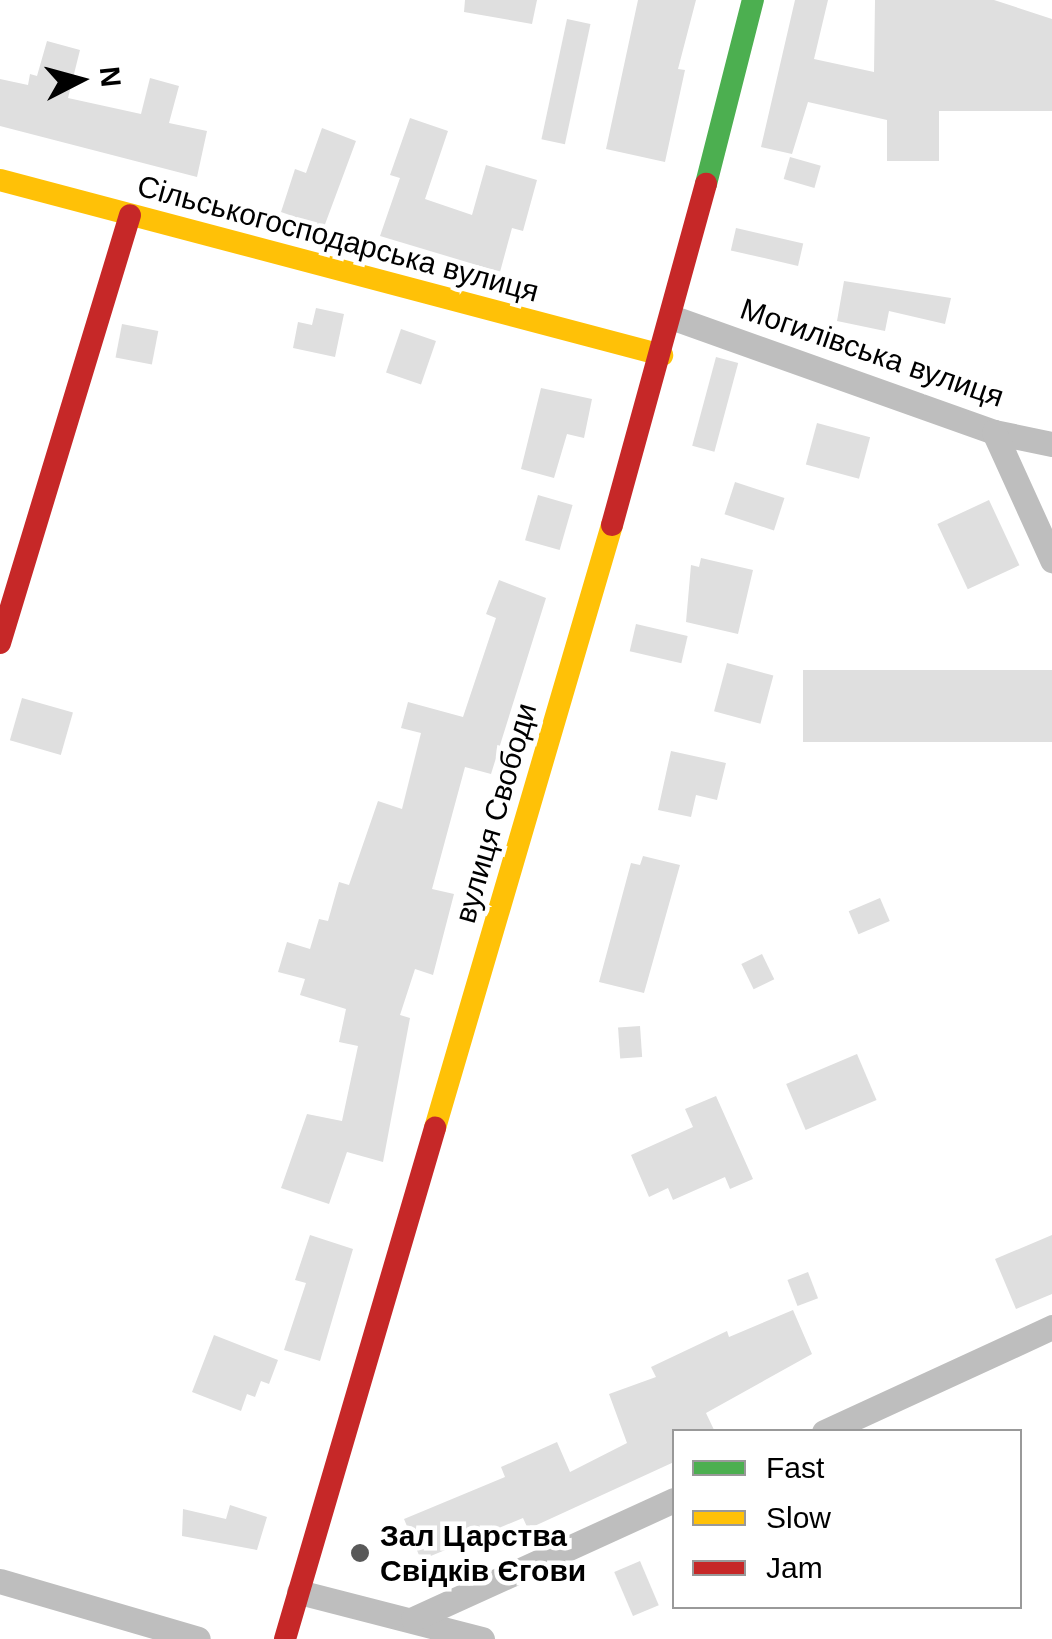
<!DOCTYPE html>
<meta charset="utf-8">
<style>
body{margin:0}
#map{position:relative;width:1052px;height:1639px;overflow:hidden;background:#fff;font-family:Helvetica,sans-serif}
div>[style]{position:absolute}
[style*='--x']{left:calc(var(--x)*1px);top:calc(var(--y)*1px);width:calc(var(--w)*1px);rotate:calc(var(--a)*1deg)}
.building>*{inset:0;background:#dfdfdf;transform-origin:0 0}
.street>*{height:25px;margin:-12.5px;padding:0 12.5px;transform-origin:12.5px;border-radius:12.5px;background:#bebebe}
.fast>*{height:22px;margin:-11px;padding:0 11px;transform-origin:11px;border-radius:11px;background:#4caf50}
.slow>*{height:22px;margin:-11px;padding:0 11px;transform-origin:11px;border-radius:11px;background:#ffc107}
.jam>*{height:22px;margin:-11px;padding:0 11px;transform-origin:11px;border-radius:11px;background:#c62828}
.dots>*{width:28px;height:28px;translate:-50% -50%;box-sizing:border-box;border:5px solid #fff;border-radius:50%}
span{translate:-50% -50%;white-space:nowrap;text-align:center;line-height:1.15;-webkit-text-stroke:9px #fff;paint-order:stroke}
.street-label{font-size:30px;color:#000}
.poi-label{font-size:30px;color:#000;font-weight:700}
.left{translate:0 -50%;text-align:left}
.legend{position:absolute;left:672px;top:1429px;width:350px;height:180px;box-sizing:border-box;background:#fff;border:2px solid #999;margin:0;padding:12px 18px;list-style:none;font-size:30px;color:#000}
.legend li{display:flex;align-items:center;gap:20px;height:50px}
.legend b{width:50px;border:2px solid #999}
.north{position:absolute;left:30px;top:30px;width:100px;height:100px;-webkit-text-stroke:8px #fff;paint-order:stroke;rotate:84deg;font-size:28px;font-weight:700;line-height:40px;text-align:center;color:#000}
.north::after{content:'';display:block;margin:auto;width:35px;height:45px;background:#000;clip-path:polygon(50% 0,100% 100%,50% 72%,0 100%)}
</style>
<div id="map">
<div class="building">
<div style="clip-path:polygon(465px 0,537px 0,532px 24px,464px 12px)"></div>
<div style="clip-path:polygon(638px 0,696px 0,678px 69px,685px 70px,665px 162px,606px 149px)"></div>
<div style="clip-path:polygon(795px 0,828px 0,814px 59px,874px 72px,875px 0,994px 0,1052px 19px,1052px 111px,939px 111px,939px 161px,887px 161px,887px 120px,808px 102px,792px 154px,761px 147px)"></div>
<div style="left:567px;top:19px;width:24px;height:123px;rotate:12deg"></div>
<div style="clip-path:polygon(47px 41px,80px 50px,68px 98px,141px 114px,150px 78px,179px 86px,169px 123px,207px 131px,197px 177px,0 126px,0 79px,28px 85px,30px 74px,37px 76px)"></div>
<div style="clip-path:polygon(410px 118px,448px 131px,425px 199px,472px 215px,486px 165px,537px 180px,523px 231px,512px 228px,500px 272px,380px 236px,400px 178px,390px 175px)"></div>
<div style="clip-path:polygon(322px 128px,356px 141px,324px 227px,281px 212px,295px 169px,306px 173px)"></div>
<div style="left:790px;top:157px;width:32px;height:23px;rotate:16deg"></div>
<div style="left:736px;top:228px;width:69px;height:23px;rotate:13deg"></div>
<div style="clip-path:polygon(844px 281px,951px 298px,945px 324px,889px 311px,885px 331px,837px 321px)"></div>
<div style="clip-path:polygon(316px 308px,344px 314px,335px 357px,293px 348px,298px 322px,312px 325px)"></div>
<div style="left:122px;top:324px;width:37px;height:34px;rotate:11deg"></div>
<div style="left:401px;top:329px;width:37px;height:46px;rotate:19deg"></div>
<div style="left:716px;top:357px;width:23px;height:92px;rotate:15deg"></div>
<div style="clip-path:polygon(541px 388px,592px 399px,584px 438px,567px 434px,554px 478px,521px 469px)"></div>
<div style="left:817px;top:423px;width:55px;height:43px;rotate:15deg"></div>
<div style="left:735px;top:482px;width:52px;height:34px;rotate:18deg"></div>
<div style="left:538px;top:495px;width:36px;height:47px;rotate:16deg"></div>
<div style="left:989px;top:500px;width:72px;height:57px;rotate:65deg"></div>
<div style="clip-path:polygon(701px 558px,753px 570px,738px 634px,686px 622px,691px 565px,699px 567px)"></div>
<div style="clip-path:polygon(499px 580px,546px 598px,491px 774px,465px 767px,432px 889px,454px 894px,433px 975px,415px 969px,400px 1015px,410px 1018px,383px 1162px,347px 1152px,329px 1204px,281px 1188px,307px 1114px,342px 1121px,358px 1046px,339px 1042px,346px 1009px,300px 995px,305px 979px,278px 972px,287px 942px,310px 949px,319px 919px,328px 921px,339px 882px,349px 885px,378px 801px,402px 809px,421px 733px,401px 728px,408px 702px,463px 717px,496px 618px,486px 614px)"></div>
<div style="left:636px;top:624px;width:53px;height:28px;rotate:13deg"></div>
<div style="left:727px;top:663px;width:48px;height:50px;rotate:15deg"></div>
<div style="left:1052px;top:670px;width:72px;height:249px;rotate:90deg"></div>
<div style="left:22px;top:698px;width:53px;height:44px;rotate:16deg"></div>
<div style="clip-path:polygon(671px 751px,726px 763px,717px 800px,696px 795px,691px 817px,658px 810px)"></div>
<div style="clip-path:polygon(643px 856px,680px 865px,644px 993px,599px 982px,631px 863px,640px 865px)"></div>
<div style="left:880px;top:898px;width:25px;height:34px;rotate:67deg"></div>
<div style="left:762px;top:954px;width:28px;height:23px;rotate:64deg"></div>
<div style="left:640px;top:1026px;width:31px;height:22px;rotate:86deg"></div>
<div style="left:857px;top:1054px;width:50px;height:77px;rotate:67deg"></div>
<div style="clip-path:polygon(716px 1096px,753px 1179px,730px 1189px,725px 1177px,673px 1200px,668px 1188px,649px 1197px,631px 1155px,693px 1127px,685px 1109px)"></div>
<div style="clip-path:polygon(310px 1235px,353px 1249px,320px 1361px,284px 1350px,306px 1283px,295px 1280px)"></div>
<div style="clip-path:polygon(1052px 1235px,1052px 1294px,1016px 1309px,995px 1259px)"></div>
<div style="left:808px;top:1272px;width:28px;height:22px;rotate:69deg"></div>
<div style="clip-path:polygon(793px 1310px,812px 1354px,706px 1413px,715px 1432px,674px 1432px,674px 1462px,528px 1529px,523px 1518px,421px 1560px,404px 1519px,505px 1477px,501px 1467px,557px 1442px,570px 1472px,627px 1443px,609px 1394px,656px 1377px,651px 1367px,727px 1331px,729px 1337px)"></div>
<div style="clip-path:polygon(214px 1335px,278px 1360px,269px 1384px,261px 1381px,255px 1397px,247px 1394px,241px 1411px,192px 1392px)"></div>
<div style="clip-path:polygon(230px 1505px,267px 1517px,257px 1550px,182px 1536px,183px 1509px,226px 1519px)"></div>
<div style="left:640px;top:1561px;width:48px;height:28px;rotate:67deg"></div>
</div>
<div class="street">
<div style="--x:671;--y:317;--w:343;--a:19.6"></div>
<div style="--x:994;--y:432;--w:59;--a:11.7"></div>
<div style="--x:994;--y:432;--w:141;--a:65.6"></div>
<div style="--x:824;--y:1432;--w:251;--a:-24.7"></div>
<div style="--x:0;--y:1581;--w:206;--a:16.3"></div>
<div style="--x:299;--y:1592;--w:189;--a:14.4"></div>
<div style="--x:413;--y:1619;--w:287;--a:-24.5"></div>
</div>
<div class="fast">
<div style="--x:706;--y:184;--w:190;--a:-75.7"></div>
</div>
<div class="slow">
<div style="--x:0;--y:180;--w:685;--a:14.81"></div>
<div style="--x:435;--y:1128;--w:628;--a:-73.64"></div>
</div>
<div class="jam">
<div style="--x:612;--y:525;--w:354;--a:-74.6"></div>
<div style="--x:0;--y:643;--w:447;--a:-73.1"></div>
<div style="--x:285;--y:1639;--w:533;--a:-73.64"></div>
</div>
<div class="dots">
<div style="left:360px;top:1553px;background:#595959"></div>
</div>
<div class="street-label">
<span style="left:338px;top:239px;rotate:15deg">Сільськогосподарська вулиця</span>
<span style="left:872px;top:353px;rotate:19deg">Могилівська вулиця</span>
<span style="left:496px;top:813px;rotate:-74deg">вулиця Свободи</span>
</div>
<div class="poi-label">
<span class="left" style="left:380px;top:1553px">Зал Царства<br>Свідків Єгови</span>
</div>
<ul class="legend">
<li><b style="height:12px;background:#4caf50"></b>Fast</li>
<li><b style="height:12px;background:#ffc107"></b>Slow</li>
<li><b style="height:12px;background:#c62828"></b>Jam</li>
</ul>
<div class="north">N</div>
</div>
